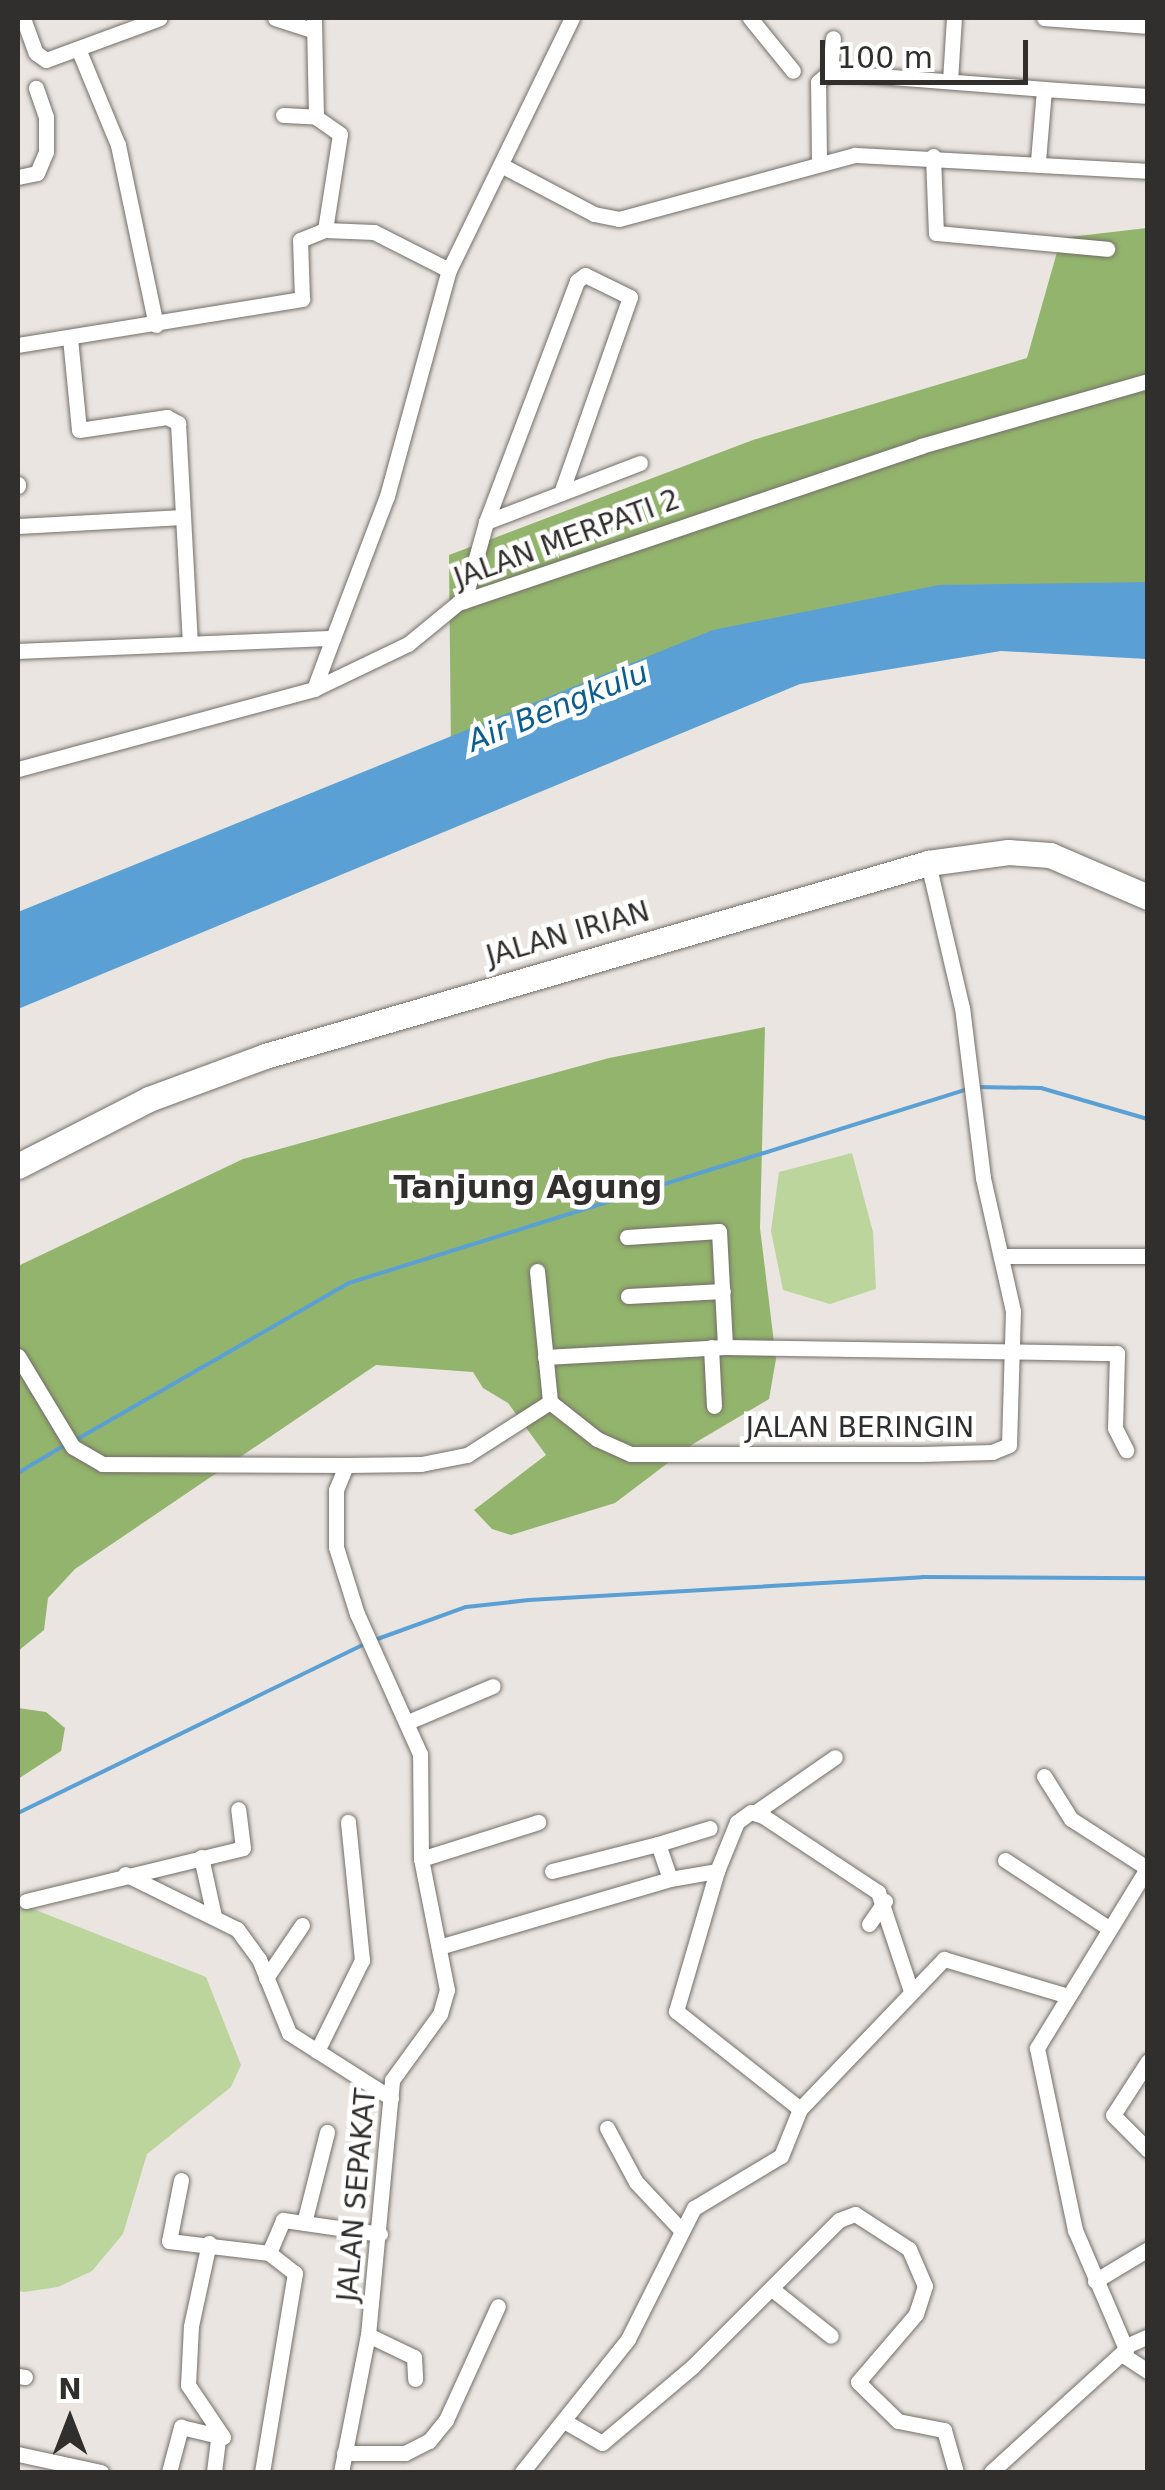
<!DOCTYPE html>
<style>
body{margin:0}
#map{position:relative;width:1165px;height:2490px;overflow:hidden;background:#eae5e0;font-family:"DejaVu Sans",sans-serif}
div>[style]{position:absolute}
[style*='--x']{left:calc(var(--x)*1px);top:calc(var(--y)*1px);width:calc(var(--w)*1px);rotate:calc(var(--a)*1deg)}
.green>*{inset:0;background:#bbd59d}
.forest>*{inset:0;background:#93b46c}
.water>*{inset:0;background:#5ba0d4}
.stream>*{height:4px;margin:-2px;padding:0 2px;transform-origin:2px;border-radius:2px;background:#5ba0d4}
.roads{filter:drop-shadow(0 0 2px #736e69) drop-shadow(0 0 2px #736e69)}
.street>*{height:15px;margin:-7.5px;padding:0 7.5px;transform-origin:7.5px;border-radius:7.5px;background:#fff}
.primary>*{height:25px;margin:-12.5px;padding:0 12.5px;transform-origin:12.5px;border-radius:12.5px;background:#fff}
span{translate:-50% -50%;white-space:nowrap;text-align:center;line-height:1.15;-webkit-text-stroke:9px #fff;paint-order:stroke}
.street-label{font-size:28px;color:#312f2d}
.water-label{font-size:30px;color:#095d8f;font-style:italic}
.quarter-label{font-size:32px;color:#312f2d;font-weight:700}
.frame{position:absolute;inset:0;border:20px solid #312f2d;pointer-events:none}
.north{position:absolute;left:20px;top:2370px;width:100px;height:100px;-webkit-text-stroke:8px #fff;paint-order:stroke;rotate:0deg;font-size:28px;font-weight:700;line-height:40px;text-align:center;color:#312f2d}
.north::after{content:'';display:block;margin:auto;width:35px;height:45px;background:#312f2d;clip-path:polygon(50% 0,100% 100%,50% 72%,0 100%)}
.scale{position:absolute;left:820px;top:40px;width:208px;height:45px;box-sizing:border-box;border:5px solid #312f2d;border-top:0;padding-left:12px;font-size:30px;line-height:35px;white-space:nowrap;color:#312f2d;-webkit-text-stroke:8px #fff;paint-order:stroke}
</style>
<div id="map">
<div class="green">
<div style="clip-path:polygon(852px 1153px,873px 1232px,876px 1289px,830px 1304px,783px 1290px,771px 1231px,779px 1172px)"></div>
<div style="clip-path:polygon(18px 1903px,206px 1977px,241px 2065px,231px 2087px,147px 2154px,123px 2234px,92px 2271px,58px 2287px,24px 2292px,18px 2291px)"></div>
</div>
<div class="forest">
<div style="clip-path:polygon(1147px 228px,1147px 601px,451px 754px,449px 555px,753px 440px,1027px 358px,1061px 238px)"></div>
<div style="clip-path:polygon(765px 1027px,760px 1228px,776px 1359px,769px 1399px,693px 1444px,615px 1503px,511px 1535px,492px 1529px,474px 1510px,546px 1455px,508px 1403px,483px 1388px,473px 1372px,376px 1365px,75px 1569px,48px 1598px,44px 1630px,18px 1651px,18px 1266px,243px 1159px,609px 1058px)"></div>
<div style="clip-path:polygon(18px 1708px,46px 1712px,65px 1728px,61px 1751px,18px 1779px)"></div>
</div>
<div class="water">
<div style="clip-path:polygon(1147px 582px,1147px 659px,1001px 651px,800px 684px,18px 1009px,18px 912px,713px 630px,939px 585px)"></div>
</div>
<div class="stream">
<div style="--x:977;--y:1087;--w:64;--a:0.9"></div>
<div style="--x:1041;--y:1088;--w:111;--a:16.2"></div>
<div style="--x:74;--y:1441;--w:317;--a:-29.9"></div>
<div style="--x:349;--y:1283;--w:649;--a:-17.4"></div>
<div style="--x:18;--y:1473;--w:55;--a:-30.8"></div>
<div style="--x:372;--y:1641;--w:100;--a:-19.9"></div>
<div style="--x:466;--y:1607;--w:63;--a:-6.3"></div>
<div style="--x:529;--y:1600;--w:394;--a:-3.3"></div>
<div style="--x:922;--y:1577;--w:226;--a:0.3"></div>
<div style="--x:18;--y:1813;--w:385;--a:-26"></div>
</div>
<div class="roads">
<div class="street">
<div style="--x:23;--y:18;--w:37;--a:70"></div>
<div style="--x:36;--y:53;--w:12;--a:35"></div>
<div style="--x:46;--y:60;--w:121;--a:-20.2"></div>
<div style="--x:275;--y:18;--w:40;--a:18"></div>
<div style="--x:750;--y:18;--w:68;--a:50.9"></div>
<div style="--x:1044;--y:18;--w:104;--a:4.4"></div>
<div style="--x:79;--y:51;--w:102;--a:67.5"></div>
<div style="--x:118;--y:145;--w:184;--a:78.1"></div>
<div style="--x:830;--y:72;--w:34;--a:-85"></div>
<div style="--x:950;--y:81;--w:63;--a:-86.4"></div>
<div style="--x:283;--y:115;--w:33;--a:3"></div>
<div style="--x:933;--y:156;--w:77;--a:87.8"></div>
<div style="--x:936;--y:233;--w:172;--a:5.3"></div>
<div style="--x:819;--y:160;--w:78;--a:-90.7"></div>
<div style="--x:818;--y:82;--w:15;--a:-42"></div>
<div style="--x:829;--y:72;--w:216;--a:4.5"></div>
<div style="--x:1038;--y:161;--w:72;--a:-85.2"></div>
<div style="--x:1044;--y:89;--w:104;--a:3.9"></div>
<div style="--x:501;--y:165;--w:105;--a:27.8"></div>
<div style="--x:594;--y:214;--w:25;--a:11"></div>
<div style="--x:619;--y:219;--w:245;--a:-15.2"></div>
<div style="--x:855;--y:155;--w:293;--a:3.1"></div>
<div style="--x:18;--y:177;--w:19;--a:-12"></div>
<div style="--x:37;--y:173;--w:23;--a:-67"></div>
<div style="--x:46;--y:152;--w:35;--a:-90"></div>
<div style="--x:46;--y:117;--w:31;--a:-109"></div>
<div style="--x:325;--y:230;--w:49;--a:2.3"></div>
<div style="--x:374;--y:232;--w:84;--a:26.9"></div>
<div style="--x:70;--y:338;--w:92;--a:84.4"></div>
<div style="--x:79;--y:430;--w:89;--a:-8.4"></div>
<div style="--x:167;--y:417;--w:13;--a:29"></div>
<div style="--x:178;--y:423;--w:219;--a:86.9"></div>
<div style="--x:18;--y:345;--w:288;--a:-9.2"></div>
<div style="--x:302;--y:299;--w:59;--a:-91.9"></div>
<div style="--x:300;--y:240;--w:27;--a:-22"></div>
<div style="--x:325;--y:230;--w:97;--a:-81.1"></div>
<div style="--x:340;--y:134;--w:29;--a:-145"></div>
<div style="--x:316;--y:117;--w:99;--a:-91.2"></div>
<div style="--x:18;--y:484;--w:2;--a:90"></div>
<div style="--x:486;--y:522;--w:165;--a:-21"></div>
<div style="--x:18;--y:526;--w:165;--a:-3.1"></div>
<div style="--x:464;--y:601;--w:82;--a:-74.4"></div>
<div style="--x:486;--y:522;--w:258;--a:-69.3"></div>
<div style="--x:577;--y:281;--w:10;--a:-37"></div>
<div style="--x:585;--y:275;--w:50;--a:26.1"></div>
<div style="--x:630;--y:297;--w:208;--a:109.4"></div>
<div style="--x:18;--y:651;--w:315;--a:-2.4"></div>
<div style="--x:333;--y:638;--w:152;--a:-69.2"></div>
<div style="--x:387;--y:496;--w:234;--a:-74.7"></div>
<div style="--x:449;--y:270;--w:280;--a:-64"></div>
<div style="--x:314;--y:689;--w:54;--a:-69.6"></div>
<div style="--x:18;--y:769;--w:307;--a:-15.1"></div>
<div style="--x:314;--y:689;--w:104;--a:-25.6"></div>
<div style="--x:408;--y:644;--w:65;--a:-39.4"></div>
<div style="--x:458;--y:603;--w:489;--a:-18.7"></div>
<div style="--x:921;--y:446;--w:236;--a:-16"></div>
<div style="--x:627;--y:1237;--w:92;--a:-3.7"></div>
<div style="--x:719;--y:1231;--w:116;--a:87"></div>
<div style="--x:1002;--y:1256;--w:146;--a:0"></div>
<div style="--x:537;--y:1271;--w:132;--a:84.3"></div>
<div style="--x:628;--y:1296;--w:95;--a:-3"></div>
<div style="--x:711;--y:1347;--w:59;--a:87.1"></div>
<div style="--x:18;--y:1356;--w:106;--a:58.9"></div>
<div style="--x:73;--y:1447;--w:34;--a:30"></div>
<div style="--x:102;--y:1464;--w:244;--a:0.2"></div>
<div style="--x:545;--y:1357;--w:180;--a:-3.2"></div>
<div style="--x:725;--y:1347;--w:392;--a:0.9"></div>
<div style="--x:1117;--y:1353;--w:75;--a:91.5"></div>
<div style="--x:1115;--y:1428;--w:25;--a:63"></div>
<div style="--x:408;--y:1722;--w:92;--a:-23"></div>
<div style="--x:1044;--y:1776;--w:51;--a:57.9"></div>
<div style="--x:1071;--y:1819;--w:90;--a:32.8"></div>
<div style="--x:756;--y:1812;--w:96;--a:-34.8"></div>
<div style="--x:658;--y:1844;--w:54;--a:-17.1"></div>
<div style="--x:201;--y:1857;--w:60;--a:77.6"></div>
<div style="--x:421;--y:1859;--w:123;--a:-17.5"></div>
<div style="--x:1005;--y:1860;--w:122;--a:33.3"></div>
<div style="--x:552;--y:1871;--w:109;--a:-14.3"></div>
<div style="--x:658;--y:1844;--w:37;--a:71"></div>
<div style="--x:717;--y:1871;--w:53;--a:-67.8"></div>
<div style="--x:737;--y:1822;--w:17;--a:-36"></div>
<div style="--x:751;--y:1812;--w:13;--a:18"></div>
<div style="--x:763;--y:1816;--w:138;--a:33.5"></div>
<div style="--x:878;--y:1892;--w:104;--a:71.6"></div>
<div style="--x:125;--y:1874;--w:125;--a:26.2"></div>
<div style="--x:237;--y:1929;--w:37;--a:54"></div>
<div style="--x:259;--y:1959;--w:80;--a:67.9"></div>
<div style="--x:289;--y:2033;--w:121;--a:32.5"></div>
<div style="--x:26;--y:1901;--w:223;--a:-13.7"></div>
<div style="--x:243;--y:1848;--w:39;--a:-97"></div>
<div style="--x:869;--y:1924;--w:28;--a:-55"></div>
<div style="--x:439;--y:1947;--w:241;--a:-16.4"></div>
<div style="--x:670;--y:1879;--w:48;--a:-9.7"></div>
<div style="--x:717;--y:1871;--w:146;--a:106.3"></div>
<div style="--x:676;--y:2011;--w:158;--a:38.3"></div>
<div style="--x:800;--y:2109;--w:208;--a:-46.2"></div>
<div style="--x:944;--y:1959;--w:126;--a:16.6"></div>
<div style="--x:266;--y:1978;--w:64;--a:-55.8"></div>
<div style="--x:317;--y:2051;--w:102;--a:-63.7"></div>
<div style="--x:362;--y:1960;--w:139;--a:-95.8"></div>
<div style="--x:1148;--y:2061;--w:64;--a:122.9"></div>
<div style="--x:1113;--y:2115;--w:49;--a:45"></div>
<div style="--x:607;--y:2128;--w:61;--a:61.8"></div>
<div style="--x:636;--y:2182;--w:66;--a:46.8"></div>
<div style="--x:181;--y:2180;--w:62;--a:101.1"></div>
<div style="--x:169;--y:2241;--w:101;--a:6.8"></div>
<div style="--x:269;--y:2253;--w:33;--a:38"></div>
<div style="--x:295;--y:2273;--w:202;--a:99.4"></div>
<div style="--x:304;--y:2223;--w:94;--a:-75.8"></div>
<div style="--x:269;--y:2253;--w:36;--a:-67"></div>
<div style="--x:283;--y:2220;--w:98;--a:8.2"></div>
<div style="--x:1095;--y:2281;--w:62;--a:-31.1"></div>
<div style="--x:772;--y:2289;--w:75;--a:38.5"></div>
<div style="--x:368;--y:2335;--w:51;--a:25.6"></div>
<div style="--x:414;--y:2357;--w:22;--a:87"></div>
<div style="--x:1126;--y:2346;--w:24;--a:-24"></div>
<div style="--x:1123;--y:2355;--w:30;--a:33"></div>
<div style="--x:18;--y:2376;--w:7;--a:8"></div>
<div style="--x:564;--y:2421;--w:44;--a:30.1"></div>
<div style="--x:602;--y:2443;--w:119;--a:-40.2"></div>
<div style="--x:693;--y:2366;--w:206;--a:-45"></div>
<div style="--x:839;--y:2220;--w:17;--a:-21"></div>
<div style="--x:855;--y:2214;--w:64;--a:32.9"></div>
<div style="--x:909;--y:2249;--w:40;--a:66.6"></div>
<div style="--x:925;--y:2286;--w:29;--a:108"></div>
<div style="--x:916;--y:2314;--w:89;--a:130.5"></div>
<div style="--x:858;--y:2382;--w:56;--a:44.3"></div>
<div style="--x:898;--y:2421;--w:47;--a:11.1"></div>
<div style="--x:944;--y:2430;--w:44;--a:74.1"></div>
<div style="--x:344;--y:2453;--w:61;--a:0"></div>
<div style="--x:405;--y:2453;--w:27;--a:-27"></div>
<div style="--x:429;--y:2441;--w:27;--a:-51"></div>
<div style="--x:446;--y:2420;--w:125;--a:-65.5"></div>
<div style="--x:18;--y:2454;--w:85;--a:12.2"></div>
<div style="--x:169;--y:2472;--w:47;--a:-75.1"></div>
<div style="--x:181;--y:2427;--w:43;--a:13.4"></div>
<div style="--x:223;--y:2437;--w:63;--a:-123.9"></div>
<div style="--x:188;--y:2385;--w:59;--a:-87.1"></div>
<div style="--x:191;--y:2326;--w:85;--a:-77.8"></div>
<div style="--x:214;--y:2472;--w:32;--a:-83"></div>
<div style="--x:341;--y:2472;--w:140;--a:-78.9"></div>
<div style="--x:368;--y:2335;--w:256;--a:-84.6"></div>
<div style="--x:392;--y:2080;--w:82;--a:-54"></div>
<div style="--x:440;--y:2014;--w:25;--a:-74"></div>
<div style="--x:447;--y:1990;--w:134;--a:-101.2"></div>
<div style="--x:421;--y:1859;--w:105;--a:-90.5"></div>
<div style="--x:420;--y:1754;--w:154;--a:-114.2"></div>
<div style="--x:357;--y:1614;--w:70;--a:-107.4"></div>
<div style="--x:336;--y:1547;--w:57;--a:-90"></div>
<div style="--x:336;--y:1490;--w:27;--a:-68"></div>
<div style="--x:346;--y:1465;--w:75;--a:-0.8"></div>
<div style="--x:421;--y:1464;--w:47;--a:-11.1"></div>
<div style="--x:467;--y:1455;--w:98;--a:-32.6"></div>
<div style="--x:550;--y:1402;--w:60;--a:38.2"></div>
<div style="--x:597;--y:1439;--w:37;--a:24"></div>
<div style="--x:631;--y:1454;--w:290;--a:0"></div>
<div style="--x:921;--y:1454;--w:71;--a:-1.6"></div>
<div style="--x:992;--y:1452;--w:18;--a:-22"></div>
<div style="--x:1009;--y:1445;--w:134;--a:-88.3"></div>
<div style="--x:1013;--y:1311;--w:136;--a:-102.7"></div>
<div style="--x:983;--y:1178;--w:171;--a:-97"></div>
<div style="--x:962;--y:1008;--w:149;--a:-103.2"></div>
<div style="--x:522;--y:2472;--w:170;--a:-51.4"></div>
<div style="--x:628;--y:2339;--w:147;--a:-63.3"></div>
<div style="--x:694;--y:2208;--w:101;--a:-30.9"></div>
<div style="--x:781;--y:2156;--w:51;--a:-68"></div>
<div style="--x:991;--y:2472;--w:183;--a:-42.3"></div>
<div style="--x:1126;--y:2349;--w:129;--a:-113.2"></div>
<div style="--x:1075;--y:2230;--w:186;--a:-101.8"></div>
<div style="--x:1037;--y:2048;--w:212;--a:-58.5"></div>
</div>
<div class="primary">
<div style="--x:18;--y:1166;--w:147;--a:-27.1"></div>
<div style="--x:149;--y:1099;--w:124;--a:-20.3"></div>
<div style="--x:265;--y:1056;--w:691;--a:-16.23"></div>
<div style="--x:928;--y:863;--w:81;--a:-7.8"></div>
<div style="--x:1008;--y:852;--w:42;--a:4.1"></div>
<div style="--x:1050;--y:855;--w:107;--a:23.2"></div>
</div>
</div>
<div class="street-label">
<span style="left:567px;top:539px;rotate:-20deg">JALAN MERPATI 2</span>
<span style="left:568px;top:934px;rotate:-16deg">JALAN IRIAN</span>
<span style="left:860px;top:1428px">JALAN BERINGIN</span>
<span style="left:357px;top:2195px;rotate:-85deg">JALAN SEPAKAT</span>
</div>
<div class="water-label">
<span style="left:558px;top:707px;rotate:-22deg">Air Bengkulu</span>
</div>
<div class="quarter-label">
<span style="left:528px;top:1187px">Tanjung Agung</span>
</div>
<div class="frame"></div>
<div class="north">N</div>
<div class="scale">100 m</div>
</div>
